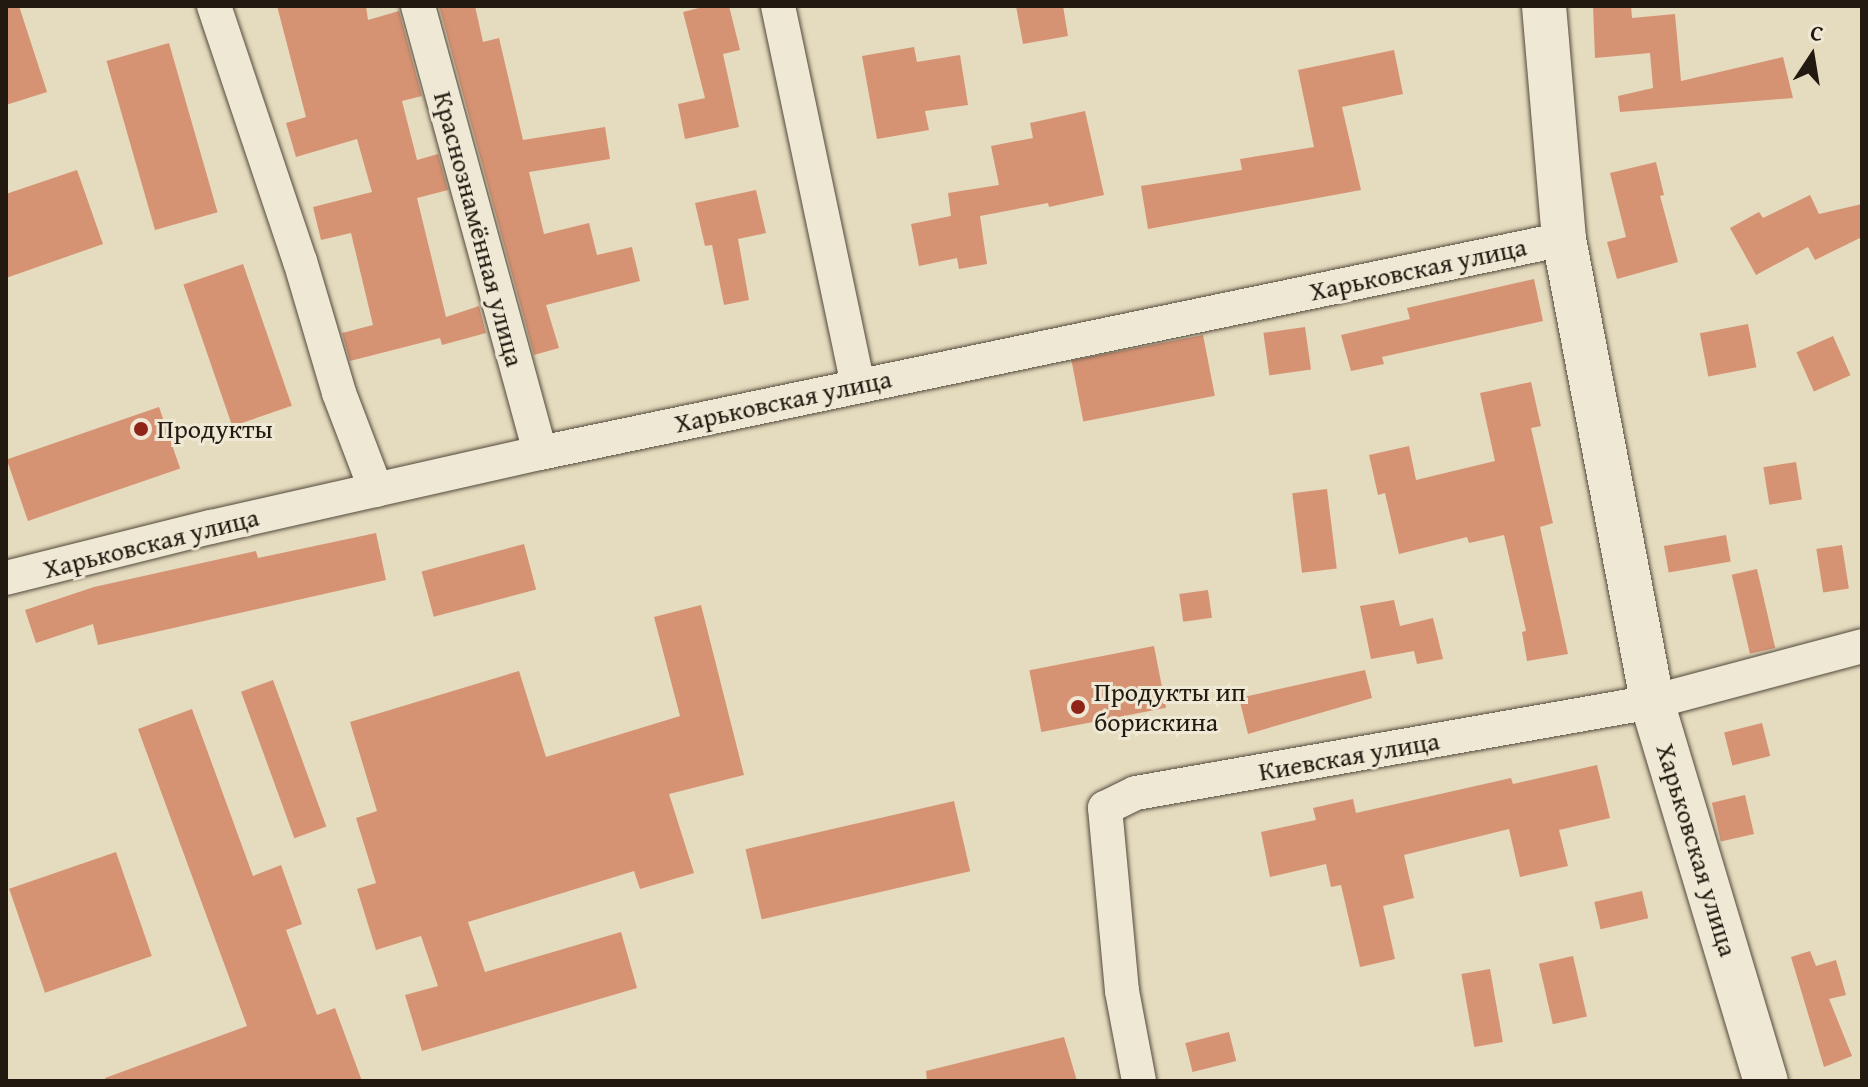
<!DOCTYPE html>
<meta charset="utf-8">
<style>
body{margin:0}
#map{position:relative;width:1868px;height:1087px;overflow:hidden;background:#e5dbbe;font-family:"Gentium Book Plus",serif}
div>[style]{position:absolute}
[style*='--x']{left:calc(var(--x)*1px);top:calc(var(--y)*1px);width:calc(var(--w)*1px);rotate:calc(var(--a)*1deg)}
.building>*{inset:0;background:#d69374;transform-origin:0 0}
.roads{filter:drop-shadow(0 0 2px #534a3c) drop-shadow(0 0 2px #534a3c)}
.street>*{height:34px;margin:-17px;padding:0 17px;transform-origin:17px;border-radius:17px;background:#eee8d5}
.secondary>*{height:44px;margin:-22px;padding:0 22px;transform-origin:22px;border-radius:22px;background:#eee8d5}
.dots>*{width:22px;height:22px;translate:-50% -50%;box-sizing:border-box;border:4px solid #eee8d5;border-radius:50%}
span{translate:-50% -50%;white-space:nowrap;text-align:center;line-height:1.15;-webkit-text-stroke:6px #eee8d5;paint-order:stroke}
.street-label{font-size:26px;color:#221a10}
.poi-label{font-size:26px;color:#221a10}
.left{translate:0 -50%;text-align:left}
.frame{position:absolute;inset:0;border:8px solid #221a10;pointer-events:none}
.north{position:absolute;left:1772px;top:16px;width:80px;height:80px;-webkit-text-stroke:6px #eee8d5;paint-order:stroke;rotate:12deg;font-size:22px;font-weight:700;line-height:32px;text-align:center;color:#221a10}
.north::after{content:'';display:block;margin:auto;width:28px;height:36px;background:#221a10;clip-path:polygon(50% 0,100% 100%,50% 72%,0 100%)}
</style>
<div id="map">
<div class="building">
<div style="clip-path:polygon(6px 6px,19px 6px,47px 92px,6px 105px)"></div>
<div style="clip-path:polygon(277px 6px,366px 6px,368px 20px,399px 11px,422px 96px,402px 101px,417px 160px,438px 154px,448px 190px,417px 198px,446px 317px,479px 306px,486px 333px,442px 345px,440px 338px,350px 361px,342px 333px,373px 325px,351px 233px,321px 240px,313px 207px,372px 192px,357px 139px,296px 157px,286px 123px,306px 117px)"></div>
<div style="clip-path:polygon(439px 6px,475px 6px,483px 42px,499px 38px,523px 140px,605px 127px,610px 159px,529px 172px,544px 234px,589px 223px,597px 255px,632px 247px,640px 281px,546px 305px,559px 348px,534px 355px)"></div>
<div style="clip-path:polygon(707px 6px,729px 6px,740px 50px,723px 54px,739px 127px,685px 139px,678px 104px,705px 98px,683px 12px)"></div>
<div style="clip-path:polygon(1016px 6px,1063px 6px,1068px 36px,1023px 44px)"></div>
<div style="clip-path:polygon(1593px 6px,1631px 6px,1632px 18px,1675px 14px,1681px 81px,1783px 57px,1793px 98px,1620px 112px,1618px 96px,1653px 88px,1650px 53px,1595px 58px)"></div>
<div style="left:169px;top:43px;width:176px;height:65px;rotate:74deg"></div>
<div style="clip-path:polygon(914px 47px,917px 62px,960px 55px,968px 105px,925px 111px,929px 130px,877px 139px,862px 56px)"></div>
<div style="clip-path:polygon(1394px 50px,1403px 94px,1342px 107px,1361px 190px,1148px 229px,1141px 186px,1242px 170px,1240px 159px,1314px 147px,1298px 70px)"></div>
<div style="clip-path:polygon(1085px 111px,1104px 195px,1049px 207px,1048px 203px,980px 216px,987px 264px,959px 269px,957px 258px,919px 266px,911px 224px,951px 216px,948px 193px,999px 185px,991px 146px,1033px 138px,1030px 123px)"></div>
<div style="clip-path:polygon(1656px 162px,1664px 195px,1660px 196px,1678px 262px,1617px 279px,1607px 242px,1626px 237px,1610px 173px)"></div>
<div style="clip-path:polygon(77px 170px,103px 244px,6px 278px,6px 194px)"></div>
<div style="clip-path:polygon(756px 190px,766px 233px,738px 239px,749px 300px,724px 305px,712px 245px,705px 246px,695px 203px)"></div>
<div style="clip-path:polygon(1810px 195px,1819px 214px,1862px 204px,1862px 237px,1815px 260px,1808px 247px,1756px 275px,1730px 228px,1759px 212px,1763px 218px)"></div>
<div style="left:243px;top:264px;width:150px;height:63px;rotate:71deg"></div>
<div style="clip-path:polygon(1534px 279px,1543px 321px,1382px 357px,1384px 364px,1351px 371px,1341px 335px,1410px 319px,1407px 308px)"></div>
<div style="left:1748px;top:324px;width:44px;height:49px;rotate:79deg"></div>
<div style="left:1305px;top:327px;width:43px;height:42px;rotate:82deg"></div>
<div style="left:1203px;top:335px;width:62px;height:134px;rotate:79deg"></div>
<div style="left:1833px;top:336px;width:43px;height:40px;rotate:66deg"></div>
<div style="clip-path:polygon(1531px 382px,1541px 426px,1531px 428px,1553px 523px,1540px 527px,1568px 654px,1527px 661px,1522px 632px,1526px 631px,1504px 535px,1469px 543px,1467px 537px,1399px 554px,1385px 493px,1378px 495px,1369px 455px,1409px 446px,1416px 480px,1495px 461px,1480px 393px)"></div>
<div style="left:159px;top:407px;width:65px;height:161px;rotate:71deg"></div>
<div style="left:1796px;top:462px;width:38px;height:33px;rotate:81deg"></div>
<div style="left:1327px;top:489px;width:80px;height:35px;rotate:83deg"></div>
<div style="clip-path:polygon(376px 533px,386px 580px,98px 645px,93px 624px,36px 643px,25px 610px,94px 587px,256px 551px,258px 558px)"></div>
<div style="left:1726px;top:535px;width:27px;height:63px;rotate:80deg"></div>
<div style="left:524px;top:544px;width:47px;height:106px;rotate:75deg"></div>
<div style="left:1842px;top:545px;width:44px;height:26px;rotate:81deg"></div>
<div style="left:1757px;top:569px;width:81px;height:26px;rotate:77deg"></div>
<div style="left:1208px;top:590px;width:28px;height:29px;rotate:82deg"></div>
<div style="clip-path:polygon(1394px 600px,1400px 626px,1433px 618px,1443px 659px,1417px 664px,1414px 651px,1371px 659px,1360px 606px)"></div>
<div style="clip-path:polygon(701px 605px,744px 775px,669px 794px,694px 873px,640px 889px,634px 871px,468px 922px,485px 972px,621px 932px,637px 988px,422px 1051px,405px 995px,438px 986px,421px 936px,376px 950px,357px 889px,376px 883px,356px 818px,377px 811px,350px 722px,519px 671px,546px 757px,680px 716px,654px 617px)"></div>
<div style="left:1154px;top:646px;width:63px;height:127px;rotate:79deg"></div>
<div style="clip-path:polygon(1365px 670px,1372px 698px,1248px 734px,1239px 698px)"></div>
<div style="left:273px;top:680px;width:156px;height:34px;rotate:70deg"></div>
<div style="clip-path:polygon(192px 709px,253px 876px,281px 865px,302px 924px,286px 930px,317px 1015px,335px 1008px,362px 1081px,106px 1081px,105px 1078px,247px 1026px,138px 729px)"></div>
<div style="left:1762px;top:723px;width:34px;height:39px;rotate:76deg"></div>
<div style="clip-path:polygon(1597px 765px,1610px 818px,1559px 830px,1568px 866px,1520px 877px,1509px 829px,1404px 855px,1414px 898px,1383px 906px,1395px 959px,1360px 967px,1341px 885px,1331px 887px,1326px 864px,1270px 877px,1261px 832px,1316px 820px,1313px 808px,1353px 799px,1356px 813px,1511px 778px,1513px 784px)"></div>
<div style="left:1745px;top:795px;width:40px;height:34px;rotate:77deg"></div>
<div style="left:954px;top:801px;width:72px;height:214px;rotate:77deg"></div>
<div style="left:116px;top:852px;width:110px;height:113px;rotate:71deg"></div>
<div style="left:1642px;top:891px;width:28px;height:49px;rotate:77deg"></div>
<div style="clip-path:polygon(1810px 951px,1816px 966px,1836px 960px,1846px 995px,1829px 999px,1852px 1056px,1824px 1067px,1791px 957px)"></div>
<div style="left:1573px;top:956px;width:62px;height:35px;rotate:77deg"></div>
<div style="left:1490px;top:969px;width:74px;height:29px;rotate:80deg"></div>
<div style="left:1229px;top:1032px;width:30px;height:45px;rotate:76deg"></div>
<div style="clip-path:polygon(1064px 1037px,1077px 1081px,927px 1081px,926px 1071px)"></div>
</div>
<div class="roads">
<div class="street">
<div style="--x:214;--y:6;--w:269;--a:71.4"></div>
<div style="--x:300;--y:261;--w:138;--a:73.5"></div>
<div style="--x:339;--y:393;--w:104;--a:69.1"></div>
<div style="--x:418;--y:6;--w:463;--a:74.7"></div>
<div style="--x:778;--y:6;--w:387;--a:78.1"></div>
<div style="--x:6;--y:578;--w:211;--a:-14"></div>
<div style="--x:211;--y:527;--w:337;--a:-12.7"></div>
<div style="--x:540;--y:453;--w:1046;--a:-11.8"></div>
<div style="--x:1139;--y:1081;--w:92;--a:-100.7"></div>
<div style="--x:1122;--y:991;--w:184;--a:-95.3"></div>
<div style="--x:1105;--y:808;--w:34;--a:-26"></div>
<div style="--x:1136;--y:793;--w:524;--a:-10"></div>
<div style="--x:1652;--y:702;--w:217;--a:-14.9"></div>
</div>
<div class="secondary">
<div style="--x:1544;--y:6;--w:234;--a:85.1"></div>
<div style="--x:1564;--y:239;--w:471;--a:79.2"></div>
<div style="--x:1652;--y:702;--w:396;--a:73.3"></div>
</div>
</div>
<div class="dots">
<div style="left:141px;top:429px;background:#8f2418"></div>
<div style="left:1078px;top:707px;background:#8f2418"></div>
</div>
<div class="street-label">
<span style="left:479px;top:229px;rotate:75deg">Краснознамённая улица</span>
<span style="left:1418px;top:269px;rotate:-12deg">Харьковская улица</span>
<span style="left:783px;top:401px;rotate:-12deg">Харьковская улица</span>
<span style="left:151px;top:543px;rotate:-14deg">Харьковская улица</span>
<span style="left:1349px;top:756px;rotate:-10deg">Киевская улица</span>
<span style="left:1697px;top:850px;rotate:73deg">Харьковская улица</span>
</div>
<div class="poi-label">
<span class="left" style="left:157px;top:429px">Продукты</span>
<span class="left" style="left:1094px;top:707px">Продукты ип<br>борискина</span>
</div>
<div class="frame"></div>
<div class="north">С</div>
</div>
